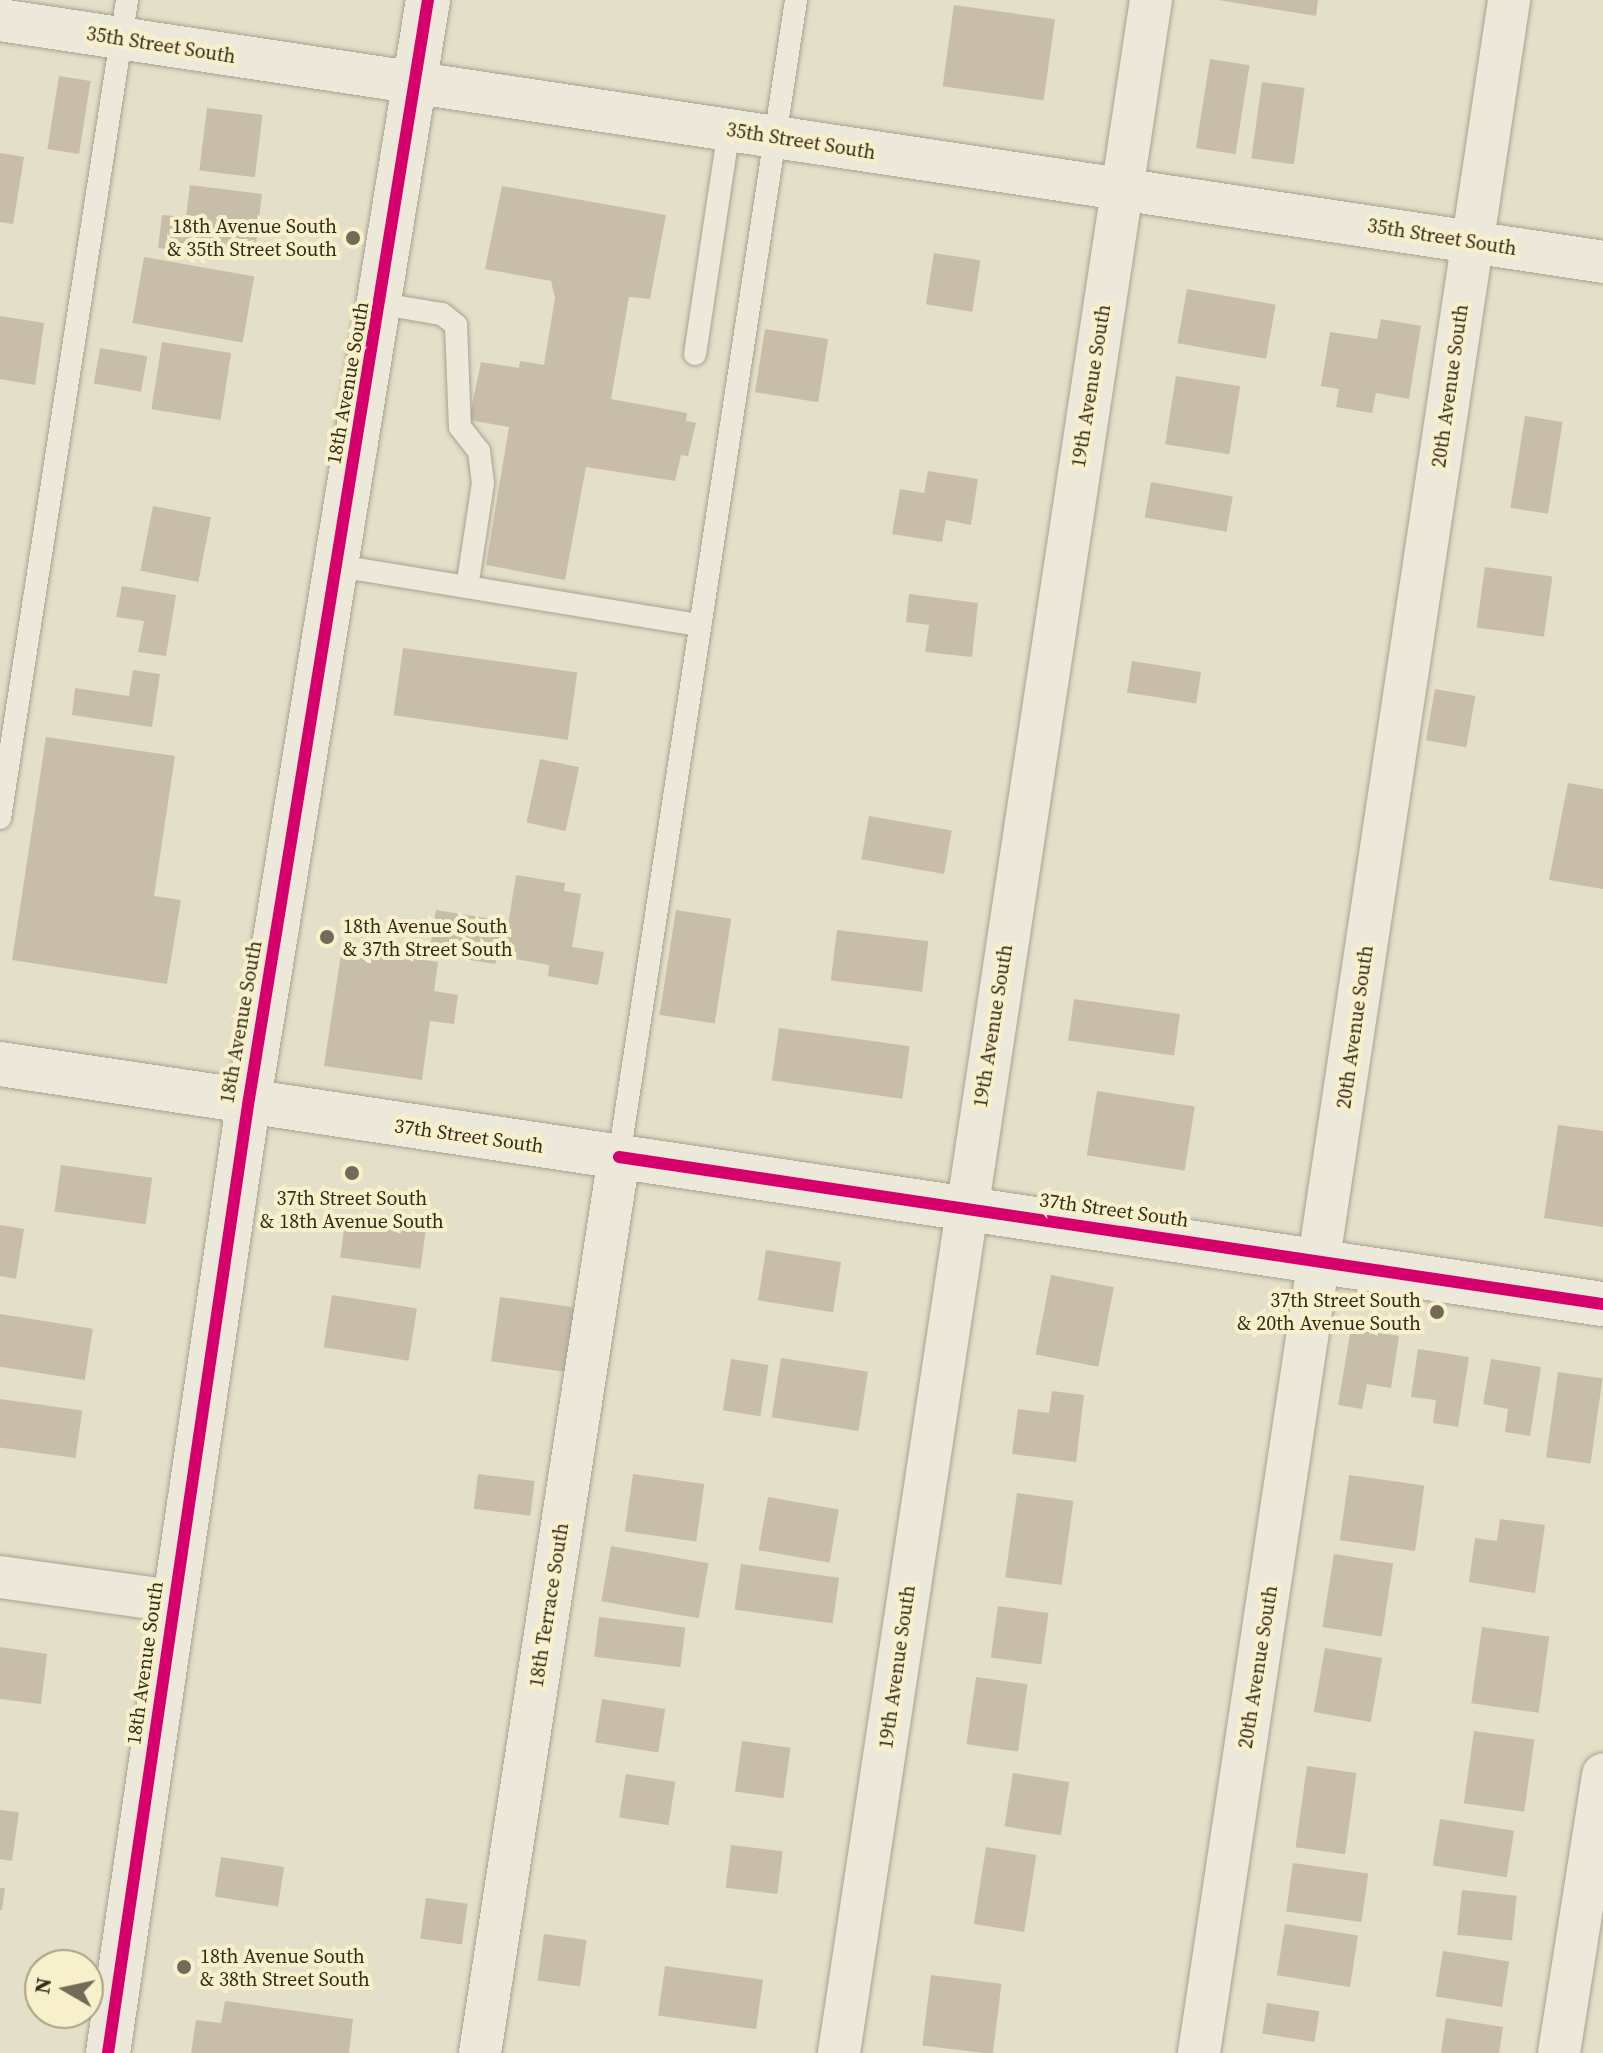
<!DOCTYPE html>
<style>
body{margin:0}
#map{position:relative;width:1603px;height:2053px;overflow:hidden;background:#e4dfc8;font-family:"Source Serif 4",serif}
div>[style]{position:absolute}
[style*='--x']{left:calc(var(--x)*1px);top:calc(var(--y)*1px);width:calc(var(--w)*1px);rotate:calc(var(--a)*1deg)}
.building>*{inset:0;background:#c8bda9;transform-origin:0 0}
.roads{filter:drop-shadow(0 0 2px #a8a292) drop-shadow(0 0 2px #a8a292)}
.service>*{height:22px;margin:-11px;padding:0 11px;transform-origin:11px;border-radius:11px;background:#ece8da}
.minor>*{height:42px;margin:-21px;padding:0 21px;transform-origin:21px;border-radius:21px;background:#ece8da}
.tertiary>*{height:44px;margin:-22px;padding:0 22px;transform-origin:22px;border-radius:22px;background:#ece8da}
.cycleway>*{height:12px;margin:-6px;padding:0 6px;transform-origin:6px;border-radius:6px;background:#d6006c}
.dots>*{width:22px;height:22px;translate:-50% -50%;box-sizing:border-box;border:4px solid #f7f0cb;border-radius:50%}
span{translate:-50% -50%;white-space:nowrap;text-align:center;line-height:1.15;-webkit-text-stroke:8px #f7f0cb;paint-order:stroke}
.street-label{font-size:20px;color:#362c1a}
.poi-label{font-size:20px;color:#362c1a}
.right{translate:-100% -50%;text-align:right}
.left{translate:0 -50%;text-align:left}
.north{position:absolute;left:24px;top:1949px;width:80px;height:80px;box-sizing:border-box;background:#f7f0cb;border:2px solid #aaa284;border-radius:50%;rotate:279deg;font-size:22px;font-weight:700;line-height:32px;text-align:center;color:#362c1a}
.north::after{content:'';display:block;margin:auto;width:28px;height:36px;background:#736b57;clip-path:polygon(50% 0,100% 100%,50% 72%,0 100%)}
</style>
<div id="map">
<div class="building">
<div style="clip-path:polygon(1218px 0,1318px 0,1316px 16px)"></div>
<div style="left:954px;top:5px;width:102px;height:82px;rotate:8deg"></div>
<div style="left:1210px;top:59px;width:40px;height:90px;rotate:9deg"></div>
<div style="left:59px;top:76px;width:32px;height:74px;rotate:9deg"></div>
<div style="left:1262px;top:82px;width:43px;height:77px;rotate:8deg"></div>
<div style="left:207px;top:108px;width:56px;height:63px;rotate:7deg"></div>
<div style="clip-path:polygon(0 153px,24px 157px,13px 224px,0 222px)"></div>
<div style="clip-path:polygon(190px 185px,262px 194px,254px 259px,158px 248px,162px 215px,186px 217px)"></div>
<div style="clip-path:polygon(502px 186px,666px 215px,650px 299px,629px 297px,611px 399px,687px 413px,686px 421px,696px 423px,688px 456px,681px 455px,675px 481px,586px 467px,565px 580px,486px 565px,509px 427px,469px 420px,481px 362px,519px 368px,520px 361px,544px 365px,555px 298px,551px 281px,485px 269px)"></div>
<div style="left:934px;top:253px;width:47px;height:52px;rotate:9deg"></div>
<div style="left:144px;top:257px;width:112px;height:67px;rotate:10deg"></div>
<div style="left:1187px;top:289px;width:90px;height:55px;rotate:10deg"></div>
<div style="clip-path:polygon(0 316px,44px 323px,35px 385px,0 379px)"></div>
<div style="clip-path:polygon(1381px 319px,1421px 326px,1409px 399px,1376px 393px,1372px 413px,1336px 407px,1339px 389px,1321px 386px,1330px 332px,1377px 339px)"></div>
<div style="left:765px;top:329px;width:64px;height:64px;rotate:9deg"></div>
<div style="left:162px;top:342px;width:70px;height:68px;rotate:9deg"></div>
<div style="left:100px;top:348px;width:48px;height:36px;rotate:10deg"></div>
<div style="left:1176px;top:376px;width:65px;height:69px;rotate:9deg"></div>
<div style="left:1525px;top:416px;width:38px;height:93px;rotate:9deg"></div>
<div style="clip-path:polygon(928px 471px,978px 479px,971px 525px,946px 520px,942px 542px,892px 534px,900px 489px,924px 493px)"></div>
<div style="left:1151px;top:482px;width:83px;height:36px;rotate:10deg"></div>
<div style="left:153px;top:506px;width:59px;height:66px;rotate:11deg"></div>
<div style="left:1485px;top:567px;width:68px;height:61px;rotate:8deg"></div>
<div style="clip-path:polygon(122px 586px,176px 595px,166px 656px,138px 652px,144px 621px,116px 617px)"></div>
<div style="clip-path:polygon(909px 594px,978px 603px,972px 657px,925px 652px,929px 625px,906px 622px)"></div>
<div style="left:403px;top:648px;width:176px;height:68px;rotate:8deg"></div>
<div style="left:1132px;top:661px;width:70px;height:32px;rotate:9deg"></div>
<div style="clip-path:polygon(133px 670px,160px 674px,152px 727px,72px 715px,75px 688px,129px 696px)"></div>
<div style="left:1435px;top:689px;width:41px;height:52px;rotate:10deg"></div>
<div style="clip-path:polygon(46px 737px,175px 756px,154px 896px,181px 900px,167px 984px,12px 960px)"></div>
<div style="left:540px;top:759px;width:40px;height:65px;rotate:12deg"></div>
<div style="clip-path:polygon(1568px 783px,1603px 789px,1603px 889px,1549px 880px)"></div>
<div style="left:869px;top:816px;width:84px;height:44px;rotate:10deg"></div>
<div style="clip-path:polygon(516px 875px,565px 883px,564px 891px,581px 894px,572px 947px,604px 952px,598px 985px,548px 976px,549px 965px,503px 957px)"></div>
<div style="left:436px;top:910px;width:67px;height:44px;rotate:9deg"></div>
<div style="left:676px;top:910px;width:56px;height:106px;rotate:9deg"></div>
<div style="left:837px;top:930px;width:92px;height:51px;rotate:7deg"></div>
<div style="clip-path:polygon(342px 948px,438px 962px,434px 991px,458px 995px,454px 1024px,430px 1021px,422px 1080px,324px 1066px)"></div>
<div style="left:1074px;top:999px;width:107px;height:42px;rotate:8deg"></div>
<div style="left:779px;top:1028px;width:132px;height:53px;rotate:8deg"></div>
<div style="left:1097px;top:1091px;width:99px;height:65px;rotate:9deg"></div>
<div style="clip-path:polygon(1558px 1125px,1603px 1131px,1603px 1227px,1544px 1218px)"></div>
<div style="left:61px;top:1165px;width:92px;height:47px;rotate:8deg"></div>
<div style="left:346px;top:1216px;width:81px;height:42px;rotate:8deg"></div>
<div style="clip-path:polygon(0 1225px,24px 1229px,16px 1279px,0 1276px)"></div>
<div style="left:766px;top:1250px;width:76px;height:51px;rotate:9deg"></div>
<div style="left:1051px;top:1275px;width:64px;height:81px;rotate:11deg"></div>
<div style="left:332px;top:1295px;width:86px;height:53px;rotate:9deg"></div>
<div style="left:500px;top:1297px;width:76px;height:65px;rotate:8deg"></div>
<div style="left:0;top:1314px;width:94px;height:52px;rotate:9deg"></div>
<div style="clip-path:polygon(1351px 1328px,1399px 1336px,1391px 1388px,1367px 1384px,1362px 1409px,1338px 1405px)"></div>
<div style="clip-path:polygon(1418px 1349px,1469px 1357px,1458px 1427px,1433px 1423px,1436px 1400px,1411px 1397px)"></div>
<div style="left:781px;top:1358px;width:88px;height:60px;rotate:9deg"></div>
<div style="left:731px;top:1359px;width:38px;height:52px;rotate:9deg"></div>
<div style="clip-path:polygon(1491px 1359px,1541px 1367px,1530px 1436px,1505px 1432px,1508px 1409px,1483px 1404px)"></div>
<div style="left:1558px;top:1372px;width:45px;height:86px;rotate:8deg"></div>
<div style="clip-path:polygon(1052px 1391px,1084px 1395px,1076px 1462px,1012px 1454px,1018px 1409px,1049px 1413px)"></div>
<div style="left:0;top:1399px;width:83px;height:48px;rotate:8deg"></div>
<div style="left:478px;top:1474px;width:57px;height:35px;rotate:7deg"></div>
<div style="left:633px;top:1474px;width:72px;height:58px;rotate:8deg"></div>
<div style="left:1349px;top:1475px;width:76px;height:66px;rotate:8deg"></div>
<div style="left:1017px;top:1493px;width:57px;height:85px;rotate:8deg"></div>
<div style="left:768px;top:1497px;width:72px;height:54px;rotate:10deg"></div>
<div style="clip-path:polygon(1500px 1519px,1545px 1525px,1535px 1593px,1469px 1582px,1475px 1538px,1497px 1541px)"></div>
<div style="left:611px;top:1546px;width:99px;height:56px;rotate:10deg"></div>
<div style="left:1334px;top:1554px;width:60px;height:74px;rotate:9deg"></div>
<div style="left:741px;top:1564px;width:99px;height:46px;rotate:8deg"></div>
<div style="left:998px;top:1606px;width:51px;height:52px;rotate:8deg"></div>
<div style="left:599px;top:1617px;width:87px;height:40px;rotate:7deg"></div>
<div style="left:1482px;top:1627px;width:68px;height:77px;rotate:8deg"></div>
<div style="clip-path:polygon(0 1647px,47px 1654px,41px 1704px,0 1699px)"></div>
<div style="left:1325px;top:1648px;width:58px;height:65px;rotate:10deg"></div>
<div style="left:976px;top:1677px;width:52px;height:68px;rotate:8deg"></div>
<div style="left:602px;top:1699px;width:64px;height:44px;rotate:9deg"></div>
<div style="left:1474px;top:1731px;width:61px;height:73px;rotate:8deg"></div>
<div style="left:742px;top:1741px;width:49px;height:51px;rotate:8deg"></div>
<div style="left:1307px;top:1766px;width:50px;height:82px;rotate:8deg"></div>
<div style="left:1013px;top:1773px;width:57px;height:54px;rotate:9deg"></div>
<div style="left:626px;top:1774px;width:50px;height:44px;rotate:9deg"></div>
<div style="clip-path:polygon(0 1810px,19px 1812px,12px 1861px,0 1859px)"></div>
<div style="left:1440px;top:1819px;width:75px;height:47px;rotate:9deg"></div>
<div style="left:731px;top:1845px;width:52px;height:43px;rotate:7deg"></div>
<div style="left:986px;top:1847px;width:51px;height:78px;rotate:9deg"></div>
<div style="left:221px;top:1857px;width:64px;height:40px;rotate:9deg"></div>
<div style="left:1293px;top:1863px;width:76px;height:49px;rotate:8deg"></div>
<div style="clip-path:polygon(0 1888px,5px 1888px,2px 1910px,0 1910px)"></div>
<div style="left:1462px;top:1890px;width:55px;height:45px;rotate:6deg"></div>
<div style="left:426px;top:1898px;width:42px;height:41px;rotate:8deg"></div>
<div style="left:1285px;top:1924px;width:74px;height:52px;rotate:9deg"></div>
<div style="left:544px;top:1934px;width:43px;height:47px;rotate:8deg"></div>
<div style="left:1443px;top:1951px;width:67px;height:46px;rotate:9deg"></div>
<div style="left:665px;top:1966px;width:99px;height:50px;rotate:8deg"></div>
<div style="left:931px;top:1975px;width:71px;height:71px;rotate:7deg"></div>
<div style="clip-path:polygon(225px 2001px,353px 2019px,349px 2053px,191px 2053px,196px 2020px,221px 2023px)"></div>
<div style="left:1267px;top:2003px;width:53px;height:31px;rotate:9deg"></div>
<div style="clip-path:polygon(1446px 2018px,1503px 2027px,1499px 2053px,1441px 2053px)"></div>
</div>
<div class="roads">
<div class="service">
<div style="--x:382;--y:304;--w:61;--a:9.5"></div>
<div style="--x:442;--y:314;--w:18;--a:38"></div>
<div style="--x:456;--y:325;--w:102;--a:87.8"></div>
<div style="--x:460;--y:427;--w:31;--a:52"></div>
<div style="--x:479;--y:451;--w:32;--a:83"></div>
<div style="--x:483;--y:483;--w:105;--a:98.7"></div>
<div style="--x:695;--y:354;--w:227;--a:-81.4"></div>
<div style="--x:338;--y:566;--w:367;--a:9.3"></div>
<div style="--x:0;--y:818;--w:828;--a:-81.17"></div>
<div style="--x:619;--y:1157;--w:1170;--a:-81.3"></div>
</div>
<div class="minor">
<div style="--x:0;--y:20;--w:1621;--a:8.58"></div>
<div style="--x:0;--y:1577;--w:176;--a:7.9"></div>
<div style="--x:480;--y:2053;--w:907;--a:-81.18"></div>
<div style="--x:839;--y:2053;--w:2077;--a:-81.36"></div>
<div style="--x:1199;--y:2053;--w:2076;--a:-81.41"></div>
<div style="--x:1559;--y:2053;--w:282;--a:-81"></div>
</div>
<div class="tertiary">
<div style="--x:0;--y:1064;--w:1621;--a:8.52"></div>
<div style="--x:108;--y:2053;--w:958;--a:-81.6"></div>
<div style="--x:248;--y:1105;--w:1120;--a:-80.75"></div>
</div>
</div>
<div class="cycleway">
<div style="--x:619;--y:1157;--w:995;--a:8.5"></div>
<div style="--x:108;--y:2053;--w:958;--a:-81.6"></div>
<div style="--x:248;--y:1105;--w:1120;--a:-80.75"></div>
</div>
<div class="dots">
<div style="left:353px;top:238px;background:#736b57"></div>
<div style="left:327px;top:937px;background:#736b57"></div>
<div style="left:352px;top:1173px;background:#736b57"></div>
<div style="left:1437px;top:1312px;background:#736b57"></div>
<div style="left:184px;top:1967px;background:#736b57"></div>
</div>
<div class="street-label">
<span style="left:161px;top:45px;rotate:9deg">35th Street South</span>
<span style="left:801px;top:141px;rotate:9deg">35th Street South</span>
<span style="left:1442px;top:237px;rotate:9deg">35th Street South</span>
<span style="left:348px;top:383px;rotate:-80deg">18th Avenue South</span>
<span style="left:1091px;top:386px;rotate:-81deg">19th Avenue South</span>
<span style="left:1450px;top:386px;rotate:-82deg">20th Avenue South</span>
<span style="left:241px;top:1022px;rotate:-80deg">18th Avenue South</span>
<span style="left:993px;top:1026px;rotate:-81deg">19th Avenue South</span>
<span style="left:1355px;top:1027px;rotate:-82deg">20th Avenue South</span>
<span style="left:469px;top:1136px;rotate:8deg">37th Street South</span>
<span style="left:1114px;top:1210px;rotate:8deg">37th Street South</span>
<span style="left:549px;top:1605px;rotate:-81deg">18th Terrace South</span>
<span style="left:145px;top:1663px;rotate:-82deg">18th Avenue South</span>
<span style="left:897px;top:1667px;rotate:-82deg">19th Avenue South</span>
<span style="left:1258px;top:1667px;rotate:-81deg">20th Avenue South</span>
</div>
<div class="poi-label">
<span class="right" style="left:337px;top:238px">18th Avenue South<br>&amp; 35th Street South</span>
<span class="left" style="left:343px;top:938px">18th Avenue South<br>&amp; 37th Street South</span>
<span style="left:352px;top:1210px">37th Street South<br>&amp; 18th Avenue South</span>
<span class="right" style="left:1421px;top:1312px">37th Street South<br>&amp; 20th Avenue South</span>
<span class="left" style="left:200px;top:1968px">18th Avenue South<br>&amp; 38th Street South</span>
</div>
<div class="north">N</div>
</div>
